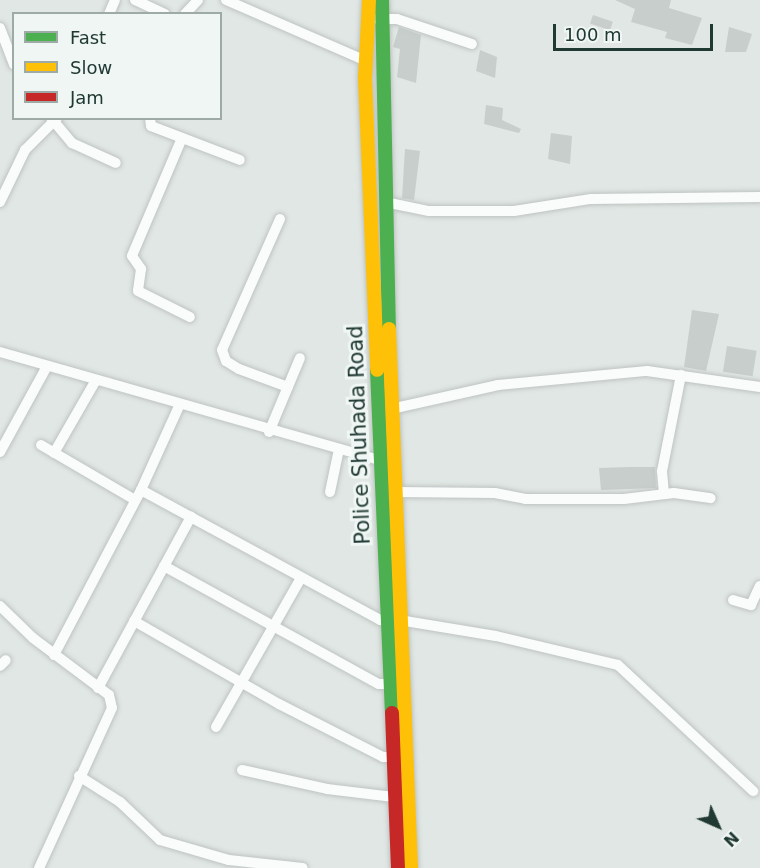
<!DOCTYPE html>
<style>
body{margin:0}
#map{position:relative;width:760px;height:868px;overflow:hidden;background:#e1e7e4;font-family:"DejaVu Sans",sans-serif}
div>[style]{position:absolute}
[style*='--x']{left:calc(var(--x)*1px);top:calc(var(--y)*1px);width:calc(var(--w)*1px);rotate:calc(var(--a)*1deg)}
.building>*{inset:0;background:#c8cecc;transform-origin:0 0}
.roads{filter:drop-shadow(0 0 2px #bec4c1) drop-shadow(0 0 2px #bec4c1)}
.street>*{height:10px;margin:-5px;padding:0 5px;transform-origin:5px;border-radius:5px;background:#fafbfb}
.fast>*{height:14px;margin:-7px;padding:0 7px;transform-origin:7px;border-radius:7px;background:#4caf50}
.slow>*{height:14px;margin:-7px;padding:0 7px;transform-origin:7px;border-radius:7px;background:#ffc107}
.jam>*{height:14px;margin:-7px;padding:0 7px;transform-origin:7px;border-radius:7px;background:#c62828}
span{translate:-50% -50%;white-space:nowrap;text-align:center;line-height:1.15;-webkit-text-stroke:6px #eff6f3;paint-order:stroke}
.street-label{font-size:21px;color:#213933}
.legend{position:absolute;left:12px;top:12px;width:210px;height:108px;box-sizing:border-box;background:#eff6f3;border:2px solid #9daaa6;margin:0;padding:8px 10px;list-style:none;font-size:18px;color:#213933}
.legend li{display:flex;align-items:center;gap:12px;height:30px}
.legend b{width:30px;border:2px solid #9daaa6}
.north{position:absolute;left:688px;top:796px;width:60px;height:60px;-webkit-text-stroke:4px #eff6f3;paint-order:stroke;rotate:135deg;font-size:16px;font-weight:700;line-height:24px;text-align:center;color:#213933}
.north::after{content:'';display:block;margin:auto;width:21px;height:27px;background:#213933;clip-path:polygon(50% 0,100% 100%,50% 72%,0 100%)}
.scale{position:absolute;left:553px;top:24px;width:160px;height:27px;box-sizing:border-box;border:3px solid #213933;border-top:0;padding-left:8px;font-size:18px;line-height:21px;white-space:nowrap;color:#213933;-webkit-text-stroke:4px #eff6f3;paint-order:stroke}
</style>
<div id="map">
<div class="building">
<div style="clip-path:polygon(615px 0,671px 0,669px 8px,702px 18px,692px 45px,665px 38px,667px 32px,631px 22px,635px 9px)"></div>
<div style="left:593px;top:15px;width:21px;height:9px;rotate:19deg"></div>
<div style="clip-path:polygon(399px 27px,421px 35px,416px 83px,397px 77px,400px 49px,393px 47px)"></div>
<div style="clip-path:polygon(729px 27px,752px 34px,746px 52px,725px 52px)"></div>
<div style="clip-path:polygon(480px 50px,497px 57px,495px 78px,476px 71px)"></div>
<div style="clip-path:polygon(486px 105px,503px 108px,502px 120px,521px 129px,519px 133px,484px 124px)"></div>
<div style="clip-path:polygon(551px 133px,572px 136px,570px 164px,548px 159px)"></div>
<div style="clip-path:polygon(405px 149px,420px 151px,414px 200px,402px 198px)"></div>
<div style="clip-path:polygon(692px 310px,719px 314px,706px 371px,684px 367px)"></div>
<div style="left:727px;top:346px;width:30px;height:26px;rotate:9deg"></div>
<div style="clip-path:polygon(629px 467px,655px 467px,656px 488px,601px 490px,599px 468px)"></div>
</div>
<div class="roads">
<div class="street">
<div style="--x:135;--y:0;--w:33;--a:25"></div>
<div style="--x:226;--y:0;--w:153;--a:23.5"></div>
<div style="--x:109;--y:14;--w:15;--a:-67"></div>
<div style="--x:185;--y:14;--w:19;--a:-47"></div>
<div style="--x:377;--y:19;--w:20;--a:0"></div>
<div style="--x:397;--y:19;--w:79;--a:18.4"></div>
<div style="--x:0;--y:28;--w:39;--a:69"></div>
<div style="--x:51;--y:118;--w:33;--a:50"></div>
<div style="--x:72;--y:143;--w:48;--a:24.4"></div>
<div style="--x:150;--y:118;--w:8;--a:83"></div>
<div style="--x:151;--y:126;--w:95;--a:20.9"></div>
<div style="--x:182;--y:138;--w:128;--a:113"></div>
<div style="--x:132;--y:256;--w:16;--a:55"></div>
<div style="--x:141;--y:269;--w:22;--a:98"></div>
<div style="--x:138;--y:291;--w:58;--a:26.6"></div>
<div style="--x:0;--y:202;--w:58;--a:-64.3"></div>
<div style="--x:25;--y:150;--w:45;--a:-45"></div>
<div style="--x:385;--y:202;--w:45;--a:11.6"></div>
<div style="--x:429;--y:211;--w:85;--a:0"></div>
<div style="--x:514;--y:211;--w:78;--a:-8.9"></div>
<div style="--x:591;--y:199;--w:169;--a:-0.7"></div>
<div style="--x:280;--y:219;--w:143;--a:113.9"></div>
<div style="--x:222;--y:350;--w:12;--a:70"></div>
<div style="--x:226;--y:361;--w:15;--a:32"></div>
<div style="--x:239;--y:369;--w:52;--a:20.2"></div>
<div style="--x:0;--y:352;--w:397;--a:15.9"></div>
<div style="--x:391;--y:409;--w:110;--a:-12.6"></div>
<div style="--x:498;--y:385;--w:150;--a:-5.4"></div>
<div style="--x:647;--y:371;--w:114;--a:8.1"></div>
<div style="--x:269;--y:432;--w:80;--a:-67.3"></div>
<div style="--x:41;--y:445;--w:109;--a:30.3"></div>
<div style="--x:0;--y:452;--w:98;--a:-61.3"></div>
<div style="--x:54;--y:453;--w:84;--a:-60.1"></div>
<div style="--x:141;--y:490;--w:272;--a:28.5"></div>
<div style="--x:380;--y:620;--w:8;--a:7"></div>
<div style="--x:330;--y:492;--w:44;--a:-78.2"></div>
<div style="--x:395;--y:492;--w:100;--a:0.6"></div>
<div style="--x:495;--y:493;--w:31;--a:11"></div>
<div style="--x:525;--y:499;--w:99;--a:0"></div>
<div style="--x:624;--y:499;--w:50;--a:-6.8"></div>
<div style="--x:674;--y:493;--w:37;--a:8"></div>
<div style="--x:664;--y:494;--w:23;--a:-95"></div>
<div style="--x:662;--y:471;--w:98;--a:-78.8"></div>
<div style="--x:164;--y:566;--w:245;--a:28.8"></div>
<div style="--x:379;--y:684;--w:11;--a:0"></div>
<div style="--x:733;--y:600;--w:19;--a:16"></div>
<div style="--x:751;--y:605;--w:21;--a:-65"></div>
<div style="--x:0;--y:606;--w:46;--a:44.1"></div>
<div style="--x:33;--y:638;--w:95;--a:36.9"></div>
<div style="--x:109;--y:695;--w:13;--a:77"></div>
<div style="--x:112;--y:708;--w:176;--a:114.5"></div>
<div style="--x:399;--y:620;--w:98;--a:9.4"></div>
<div style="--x:496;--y:636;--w:125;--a:13.4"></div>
<div style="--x:618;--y:665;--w:185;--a:43"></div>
<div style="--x:134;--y:621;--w:167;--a:29.8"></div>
<div style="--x:279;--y:704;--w:117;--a:27"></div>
<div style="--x:383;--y:757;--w:10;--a:0"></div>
<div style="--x:54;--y:655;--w:187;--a:-62.2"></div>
<div style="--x:141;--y:490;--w:94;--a:-65.6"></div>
<div style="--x:0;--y:666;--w:8;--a:-45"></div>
<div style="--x:98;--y:688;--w:195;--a:-61.5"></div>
<div style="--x:216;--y:727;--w:172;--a:-60.3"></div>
<div style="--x:242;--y:770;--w:87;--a:12.6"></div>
<div style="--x:327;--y:789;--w:67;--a:6.8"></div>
<div style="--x:79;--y:776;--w:49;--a:32.4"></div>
<div style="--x:120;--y:802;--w:55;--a:43.5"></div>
<div style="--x:160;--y:840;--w:72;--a:16.2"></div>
<div style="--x:229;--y:860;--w:74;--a:6.2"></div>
</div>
<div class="fast">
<div style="--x:382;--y:0;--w:329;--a:88.8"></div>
<div style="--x:377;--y:370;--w:343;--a:87.5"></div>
</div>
<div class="slow">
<div style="--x:369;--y:0;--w:78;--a:92.9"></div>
<div style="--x:365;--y:78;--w:292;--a:87.6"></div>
<div style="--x:389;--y:329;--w:539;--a:87.66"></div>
</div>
<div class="jam">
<div style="--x:392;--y:713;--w:155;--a:87.8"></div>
</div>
</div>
<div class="street-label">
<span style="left:359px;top:435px;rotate:-92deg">Police Shuhada Road</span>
</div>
<ul class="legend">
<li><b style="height:8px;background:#4caf50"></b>Fast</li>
<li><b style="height:8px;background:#ffc107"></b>Slow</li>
<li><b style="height:8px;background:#c62828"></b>Jam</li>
</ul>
<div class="north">N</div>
<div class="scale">100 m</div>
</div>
